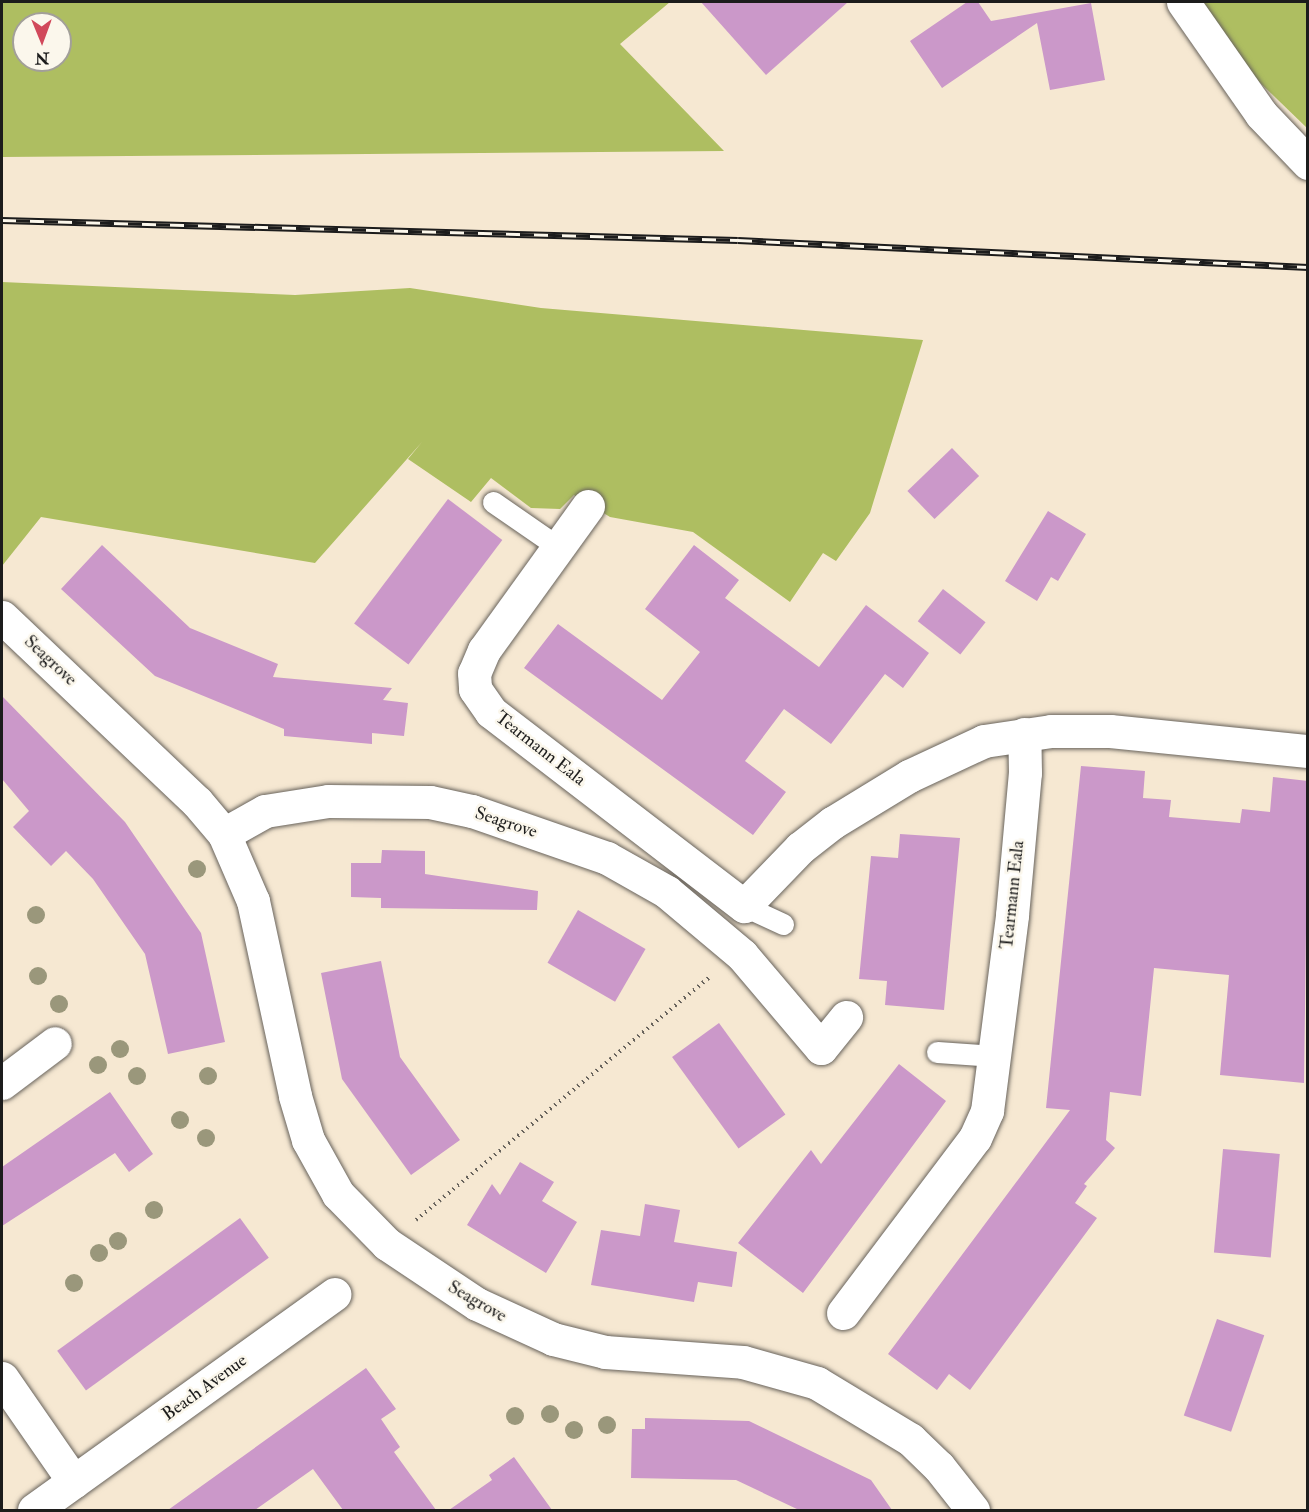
<!DOCTYPE html>
<style>
body{margin:0}
#map{position:relative;width:1309px;height:1512px;overflow:hidden;background:#f6e8d2;font-family:"IM FELL Double Pica",serif}
div>[style]{position:absolute}
[style*='--x']{left:calc(var(--x)*1px);top:calc(var(--y)*1px);width:calc(var(--w)*1px);rotate:calc(var(--a)*1deg)}
.green>*{inset:0;background:#aebe61}
.building>*{inset:0;background:#cb98c9;transform-origin:0 0}
.path>*{height:4px;margin-top:-2px;transform-origin:0;background:repeating-linear-gradient(90deg,#68635c 0 1.5px,transparent 0 6px)}
.roads{filter:drop-shadow(0 0 2px #68635c) drop-shadow(0 0 2px #68635c)}
.lane>*{height:21px;margin:-10.5px;padding:0 10.5px;transform-origin:10.5px;border-radius:10.5px;background:#fff}
.street>*{height:33px;margin:-16.5px;padding:0 16.5px;transform-origin:16.5px;border-radius:16.5px;background:#fff}
.rail>*{height:7px;margin-top:-3.5px;transform-origin:0;background:repeating-linear-gradient(90deg,#fbf7ec 0 14px,#1c1c1c 0 28px);box-sizing:border-box;border-block:2px solid #1c1c1c}
.trees>*{width:18px;height:18px;margin:-9px;border-radius:50%;background:#9a977b}
span{translate:-50% -50%;white-space:nowrap;text-align:center;line-height:1.15;-webkit-text-stroke:5px #fbf7ec;paint-order:stroke}
.street-label{font-size:18px;color:#1c1c1c}
.frame{position:absolute;inset:0;border:3px solid #1c1c1c;pointer-events:none}
.north{position:absolute;left:12px;top:12px;width:60px;height:60px;box-sizing:border-box;background:#fbf7ec;border:2px solid #a29f99;border-radius:50%;rotate:179deg;font-size:16px;font-weight:700;line-height:24px;text-align:center;color:#1c1c1c}
.north::after{content:'';display:block;margin:auto;width:21px;height:27px;background:#d1495b;clip-path:polygon(50% 0,100% 100%,50% 72%,0 100%)}
</style>
<div id="map">
<div class="green">
<div style="clip-path:polygon(evenodd,2px 2px,670px 2px,620px 44px,724px 151px,2px 157px,2px 2px,24px 24px,60px 24px,60px 60px,24px 60px,24px 24px)"></div>
<div style="clip-path:polygon(1202px 2px,1307px 2px,1307px 128px,1250px 73px)"></div>
<div style="clip-path:polygon(2px 282px,295px 295px,410px 288px,541px 308px,923px 340px,870px 513px,836px 561px,823px 553px,790px 602px,693px 532px,610px 517px,574px 495px,560px 509px,531px 508px,491px 478px,471px 502px,408px 459px,422px 442px,315px 563px,41px 517px,2px 566px)"></div>
</div>
<div class="building">
<div style="clip-path:polygon(701px 2px,848px 2px,766px 75px)"></div>
<div style="clip-path:polygon(967px 2px,978px 2px,991px 21px,1091px 3px,1105px 80px,1050px 90px,1037px 23px,942px 88px,910px 41px)"></div>
<div style="left:952px;top:448px;width:39px;height:62px;rotate:46deg"></div>
<div style="left:448px;top:499px;width:68px;height:156px;rotate:37deg"></div>
<div style="clip-path:polygon(1048px 511px,1086px 534px,1058px 581px,1051px 577px,1037px 601px,1005px 581px)"></div>
<div style="clip-path:polygon(102px 545px,190px 628px,278px 664px,273px 677px,392px 688px,383px 700px,408px 703px,404px 736px,372px 733px,372px 744px,284px 736px,284px 729px,155px 676px,61px 589px)"></div>
<div style="clip-path:polygon(694px 545px,739px 580px,725px 598px,819px 667px,866px 605px,929px 653px,903px 688px,885px 674px,831px 744px,784px 709px,745px 761px,786px 792px,753px 835px,524px 668px,558px 624px,662px 700px,700px 652px,645px 609px)"></div>
<div style="left:943px;top:589px;width:54px;height:41px;rotate:38deg"></div>
<div style="clip-path:polygon(2px 696px,125px 822px,201px 933px,225px 1042px,168px 1054px,145px 954px,93px 879px,66px 851px,51px 866px,13px 827px,29px 811px,2px 779px)"></div>
<div style="clip-path:polygon(1081px 766px,1145px 771px,1143px 798px,1171px 800px,1169px 817px,1240px 823px,1242px 809px,1270px 812px,1273px 777px,1308px 781px,1304px 1083px,1220px 1075px,1229px 975px,1154px 968px,1141px 1096px,1110px 1092px,1106px 1140px,1115px 1148px,1084px 1184px,1087px 1186px,1075px 1203px,1097px 1218px,970px 1390px,949px 1374px,937px 1390px,888px 1354px,1070px 1110px,1046px 1108px)"></div>
<div style="clip-path:polygon(900px 834px,960px 838px,944px 1010px,885px 1005px,887px 981px,859px 979px,871px 856px,898px 858px)"></div>
<div style="clip-path:polygon(382px 850px,425px 851px,425px 874px,538px 891px,537px 910px,381px 908px,381px 898px,351px 897px,351px 863px,381px 863px)"></div>
<div style="left:578px;top:910px;width:78px;height:61px;rotate:30deg"></div>
<div style="clip-path:polygon(381px 961px,400px 1057px,460px 1140px,411px 1175px,342px 1079px,321px 973px)"></div>
<div style="left:719px;top:1023px;width:113px;height:58px;rotate:54deg"></div>
<div style="clip-path:polygon(899px 1064px,946px 1101px,803px 1293px,738px 1243px,811px 1150px,821px 1164px)"></div>
<div style="clip-path:polygon(110px 1092px,153px 1154px,129px 1172px,115px 1153px,2px 1226px,2px 1167px)"></div>
<div style="left:1223px;top:1149px;width:57px;height:104px;rotate:5deg"></div>
<div style="clip-path:polygon(520px 1162px,554px 1182px,542px 1201px,577px 1222px,546px 1273px,467px 1225px,492px 1184px,500px 1195px)"></div>
<div style="clip-path:polygon(645px 1204px,680px 1210px,674px 1242px,737px 1252px,732px 1287px,698px 1282px,694px 1302px,591px 1285px,601px 1230px,640px 1236px)"></div>
<div style="left:240px;top:1218px;width:49px;height:226px;rotate:54deg"></div>
<div style="left:1217px;top:1319px;width:50px;height:102px;rotate:19deg"></div>
<div style="clip-path:polygon(366px 1368px,396px 1409px,381px 1419px,400px 1447px,394px 1452px,436px 1510px,343px 1510px,313px 1469px,255px 1510px,168px 1510px)"></div>
<div style="clip-path:polygon(645px 1418px,749px 1421px,871px 1480px,892px 1510px,799px 1510px,736px 1480px,631px 1478px,632px 1429px,645px 1429px)"></div>
<div style="clip-path:polygon(514px 1457px,552px 1510px,449px 1510px,492px 1480px,489px 1475px)"></div>
</div>
<div class="path">
<div style="--x:416;--y:1220;--w:383;--a:-39.6"></div>
</div>
<div class="roads">
<div class="lane">
<div style="--x:493;--y:502;--w:79;--a:34.7"></div>
<div style="--x:744;--y:906;--w:43;--a:24.8"></div>
<div style="--x:937;--y:1052;--w:58;--a:3.9"></div>
</div>
<div class="street">
<div style="--x:1183;--y:2;--w:136;--a:55.1"></div>
<div style="--x:1261;--y:114;--w:68;--a:46.2"></div>
<div style="--x:588;--y:506;--w:178;--a:125.8"></div>
<div style="--x:484;--y:650;--w:25;--a:113"></div>
<div style="--x:474;--y:673;--w:16;--a:86"></div>
<div style="--x:475;--y:689;--w:28;--a:55"></div>
<div style="--x:491;--y:712;--w:319;--a:37.5"></div>
<div style="--x:744;--y:906;--w:81;--a:-46"></div>
<div style="--x:800;--y:848;--w:41;--a:-38"></div>
<div style="--x:832;--y:823;--w:90;--a:-31.4"></div>
<div style="--x:909;--y:776;--w:83;--a:-25"></div>
<div style="--x:984;--y:741;--w:68;--a:-8.5"></div>
<div style="--x:1051;--y:731;--w:59;--a:0"></div>
<div style="--x:1110;--y:731;--w:199;--a:5.8"></div>
<div style="--x:2;--y:617;--w:269;--a:43.5"></div>
<div style="--x:197;--y:802;--w:42;--a:49.8"></div>
<div style="--x:224;--y:834;--w:73;--a:66.6"></div>
<div style="--x:253;--y:901;--w:199;--a:77.8"></div>
<div style="--x:295;--y:1096;--w:46;--a:73.5"></div>
<div style="--x:308;--y:1140;--w:62;--a:60.9"></div>
<div style="--x:338;--y:1194;--w:70;--a:45.6"></div>
<div style="--x:387;--y:1244;--w:108;--a:33.7"></div>
<div style="--x:477;--y:1304;--w:84;--a:24.7"></div>
<div style="--x:553;--y:1339;--w:54;--a:14"></div>
<div style="--x:605;--y:1352;--w:138;--a:4.1"></div>
<div style="--x:743;--y:1362;--w:77;--a:15.8"></div>
<div style="--x:817;--y:1383;--w:109;--a:31.1"></div>
<div style="--x:910;--y:1439;--w:40;--a:44"></div>
<div style="--x:939;--y:1467;--w:55;--a:51.7"></div>
<div style="--x:224;--y:834;--w:47;--a:-29.3"></div>
<div style="--x:265;--y:811;--w:64;--a:-9"></div>
<div style="--x:328;--y:801;--w:102;--a:0.6"></div>
<div style="--x:430;--y:802;--w:43;--a:12.1"></div>
<div style="--x:472;--y:811;--w:143;--a:19.2"></div>
<div style="--x:607;--y:858;--w:69;--a:29.5"></div>
<div style="--x:667;--y:892;--w:98;--a:40"></div>
<div style="--x:742;--y:955;--w:122;--a:49.7"></div>
<div style="--x:821;--y:1048;--w:40;--a:-51"></div>
<div style="--x:2;--y:1083;--w:66;--a:-37"></div>
<div style="--x:843;--y:1313;--w:219;--a:-53"></div>
<div style="--x:975;--y:1138;--w:30;--a:-66"></div>
<div style="--x:987;--y:1111;--w:198;--a:-82.7"></div>
<div style="--x:1012;--y:915;--w:143;--a:-84.8"></div>
<div style="--x:1025;--y:773;--w:39;--a:-91"></div>
<div style="--x:2;--y:1378;--w:126;--a:55.3"></div>
<div style="--x:34;--y:1510;--w:370;--a:-35.7"></div>
</div>
</div>
<div class="rail">
<div style="--x:2;--y:220;--w:736;--a:1.56"></div>
<div style="--x:738;--y:240;--w:571;--a:2.71"></div>
</div>
<div class="trees">
<div style="left:197px;top:869px"></div>
<div style="left:36px;top:915px"></div>
<div style="left:38px;top:976px"></div>
<div style="left:59px;top:1004px"></div>
<div style="left:120px;top:1049px"></div>
<div style="left:98px;top:1065px"></div>
<div style="left:137px;top:1076px"></div>
<div style="left:208px;top:1076px"></div>
<div style="left:180px;top:1120px"></div>
<div style="left:206px;top:1138px"></div>
<div style="left:154px;top:1210px"></div>
<div style="left:118px;top:1241px"></div>
<div style="left:99px;top:1253px"></div>
<div style="left:74px;top:1283px"></div>
<div style="left:550px;top:1414px"></div>
<div style="left:515px;top:1416px"></div>
<div style="left:607px;top:1425px"></div>
<div style="left:574px;top:1430px"></div>
</div>
<div class="street-label">
<span style="left:50px;top:661px;rotate:43deg">Seagrove</span>
<span style="left:540px;top:749px;rotate:38deg">Tearmann Eala</span>
<span style="left:506px;top:823px;rotate:18deg">Seagrove</span>
<span style="left:1013px;top:895px;rotate:-84deg">Tearmann Eala</span>
<span style="left:477px;top:1302px;rotate:30deg">Seagrove</span>
<span style="left:205px;top:1388px;rotate:-36deg">Beach Avenue</span>
</div>
<div class="frame"></div>
<div class="north">N</div>
</div>
